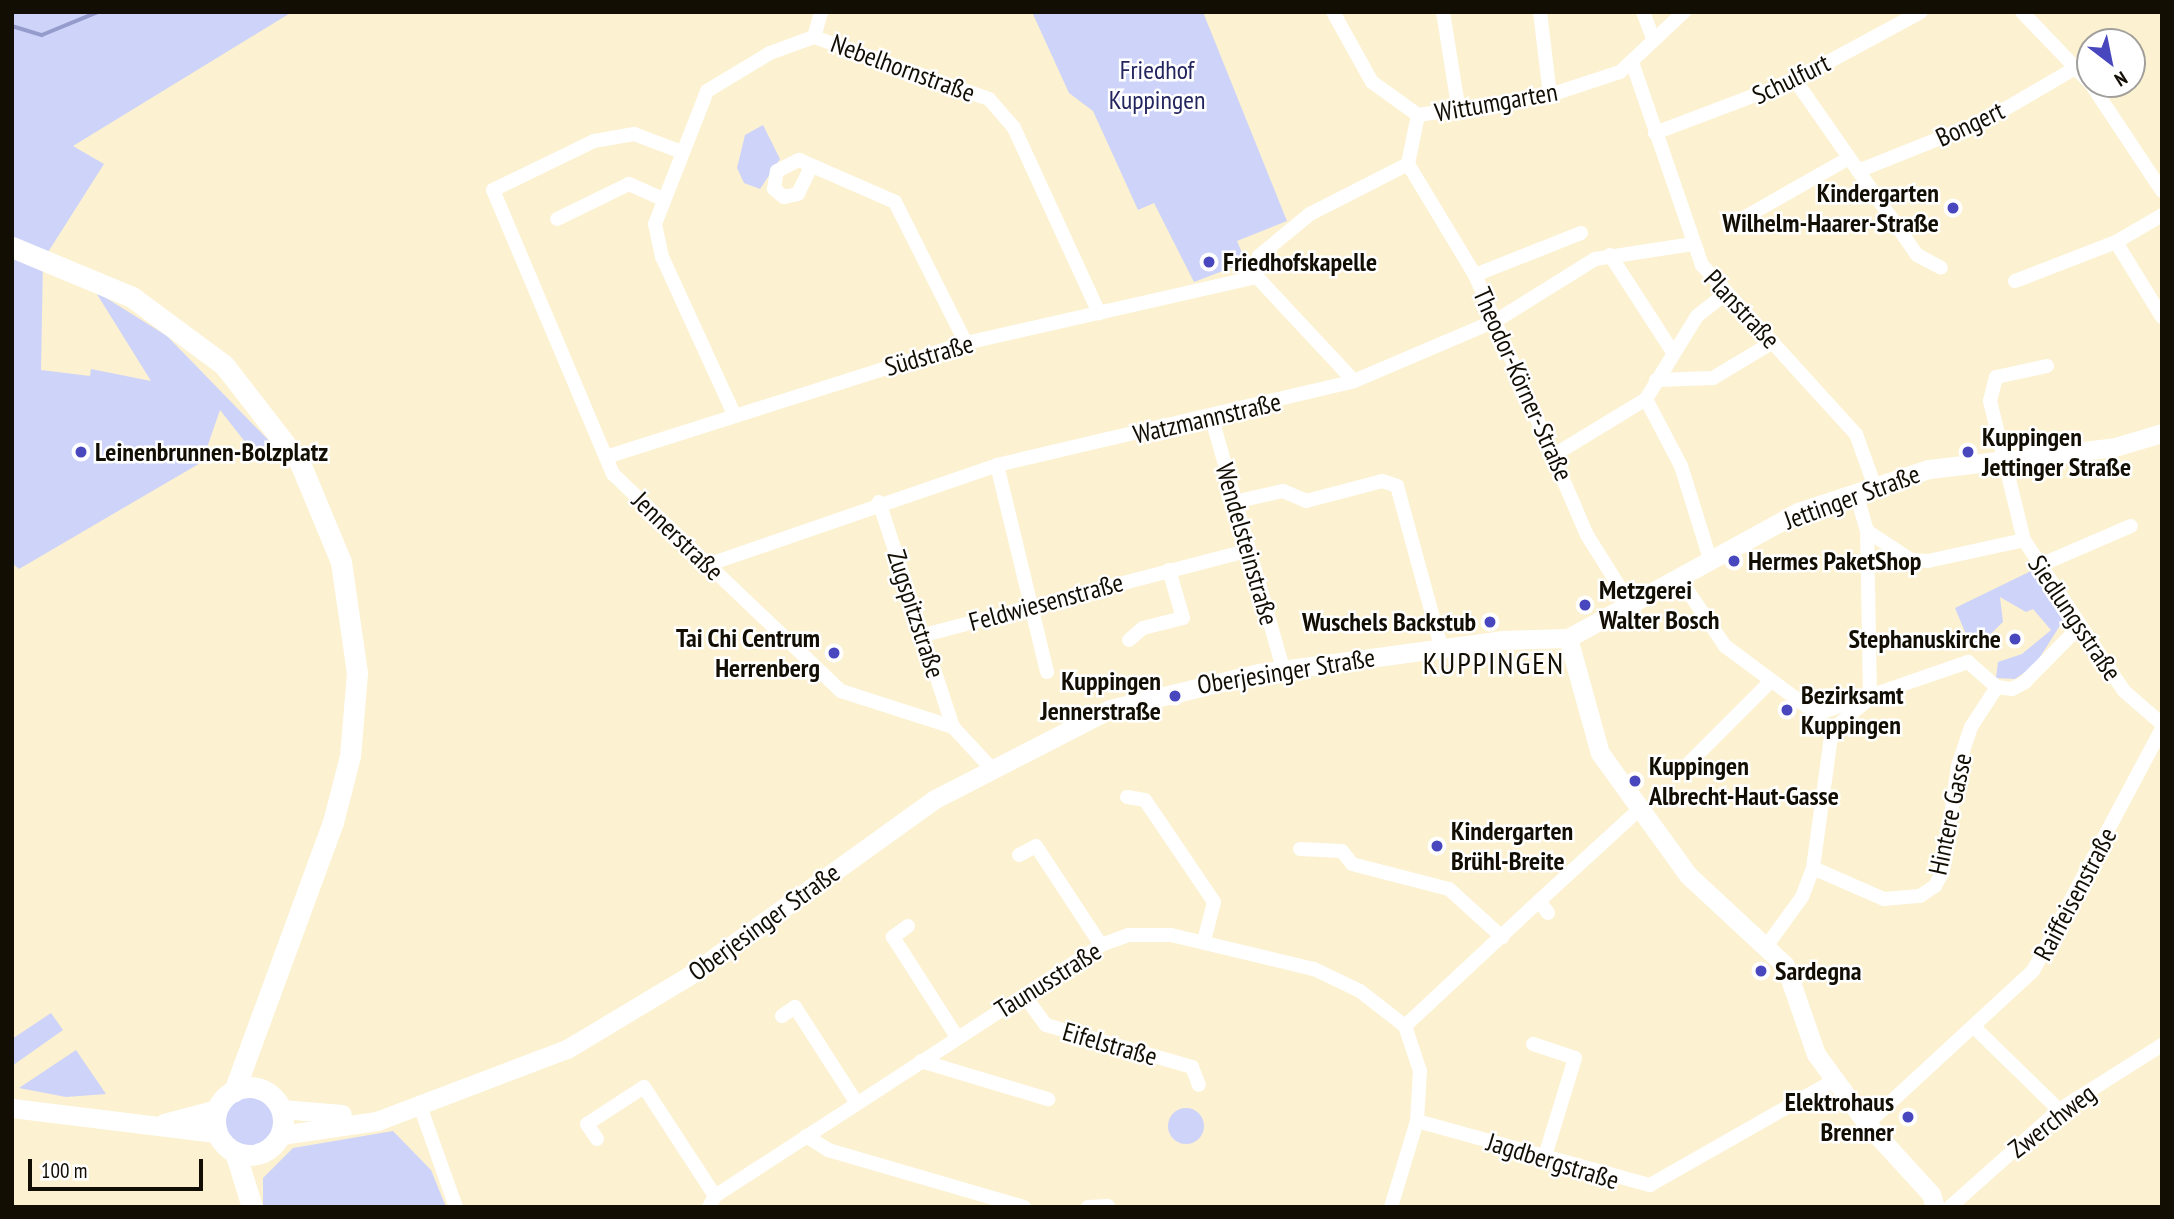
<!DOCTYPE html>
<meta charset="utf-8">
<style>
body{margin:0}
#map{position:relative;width:2174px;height:1219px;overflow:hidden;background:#fcf1d0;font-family:"PT Sans Narrow",sans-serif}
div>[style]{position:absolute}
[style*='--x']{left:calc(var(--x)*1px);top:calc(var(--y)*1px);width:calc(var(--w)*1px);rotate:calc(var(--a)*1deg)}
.green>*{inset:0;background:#ced4f9}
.round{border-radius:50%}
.stream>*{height:3.5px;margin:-1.75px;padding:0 1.75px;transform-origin:1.75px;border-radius:1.75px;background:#959ccc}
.street>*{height:14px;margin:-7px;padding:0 7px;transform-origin:7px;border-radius:7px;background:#fff}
.secondary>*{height:19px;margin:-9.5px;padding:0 9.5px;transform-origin:9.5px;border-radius:9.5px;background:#fff}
.primary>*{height:21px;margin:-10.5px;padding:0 10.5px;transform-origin:10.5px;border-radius:10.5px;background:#fff}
.primary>.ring{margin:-10.5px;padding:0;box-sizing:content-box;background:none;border:21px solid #fff;border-radius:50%}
.dots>*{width:19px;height:19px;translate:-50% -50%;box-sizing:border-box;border:4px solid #fff;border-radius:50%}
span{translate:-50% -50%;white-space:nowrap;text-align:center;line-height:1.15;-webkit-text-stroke:5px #fff;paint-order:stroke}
.street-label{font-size:26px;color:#120e04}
.park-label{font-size:26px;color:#23255f}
.poi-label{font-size:26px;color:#120e04;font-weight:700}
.right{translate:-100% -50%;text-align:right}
.left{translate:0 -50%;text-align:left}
.quarter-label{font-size:30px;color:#120e04;letter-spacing:2px}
.frame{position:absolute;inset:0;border:14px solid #120e04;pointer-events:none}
.north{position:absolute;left:2076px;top:28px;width:70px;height:70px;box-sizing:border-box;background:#fff;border:2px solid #a09f9b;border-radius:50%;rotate:148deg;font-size:19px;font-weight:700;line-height:28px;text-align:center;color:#120e04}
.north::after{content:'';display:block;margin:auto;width:24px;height:32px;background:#4847bd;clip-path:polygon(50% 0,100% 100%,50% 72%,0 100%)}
.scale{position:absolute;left:28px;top:1159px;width:175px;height:32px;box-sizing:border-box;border:4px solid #120e04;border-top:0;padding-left:9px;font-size:21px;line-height:24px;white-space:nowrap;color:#120e04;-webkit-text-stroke:5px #fff;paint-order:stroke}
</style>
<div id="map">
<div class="green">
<div style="clip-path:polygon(12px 12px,292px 12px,73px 146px,104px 164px,43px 260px,41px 370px,90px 376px,91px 369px,151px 381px,95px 291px,167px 336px,277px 449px,253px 452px,220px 410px,202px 462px,19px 569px,12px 563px)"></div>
<div style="clip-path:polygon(1032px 12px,1203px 12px,1287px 221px,1237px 241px,1246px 262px,1194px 282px,1154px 203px,1138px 210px,1093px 111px,1069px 93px)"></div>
<div style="clip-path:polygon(763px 125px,780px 159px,760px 189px,744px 183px,737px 168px,745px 135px)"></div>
<div style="clip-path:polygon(2031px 571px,2066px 616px,2035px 665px,2015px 679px,1996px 678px,1998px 662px,2022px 654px,2051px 630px,2033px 609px,2026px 612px,2000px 597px,2003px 622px,1973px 651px,1955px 608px)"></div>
<div style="clip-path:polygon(51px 1013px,63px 1030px,12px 1066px,12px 1039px)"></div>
<div style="clip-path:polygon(76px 1050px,106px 1094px,66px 1097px,19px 1088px)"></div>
<div class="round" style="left:221px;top:1093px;width:56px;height:56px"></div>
<div class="round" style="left:1168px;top:1108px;width:36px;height:36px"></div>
<div style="clip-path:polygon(393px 1131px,431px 1170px,446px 1207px,263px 1207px,263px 1178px,293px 1148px)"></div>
</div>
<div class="stream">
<div style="--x:12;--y:26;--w:31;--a:17"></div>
<div style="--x:42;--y:35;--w:61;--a:-22.3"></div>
</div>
<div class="street">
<div style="--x:1333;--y:12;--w:80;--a:60.9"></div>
<div style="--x:1372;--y:82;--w:57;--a:35.7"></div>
<div style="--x:1418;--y:115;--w:134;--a:-8.6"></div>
<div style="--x:1550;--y:95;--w:74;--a:-18.2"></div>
<div style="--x:1620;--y:72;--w:88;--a:-43.2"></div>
<div style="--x:1443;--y:12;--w:101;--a:80.9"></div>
<div style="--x:1540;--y:12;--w:84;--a:83.1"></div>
<div style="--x:1643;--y:12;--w:26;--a:69"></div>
<div style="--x:2022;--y:12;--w:98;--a:46.2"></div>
<div style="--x:814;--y:37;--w:26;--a:-74"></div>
<div style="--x:1633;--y:65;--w:212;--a:71"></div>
<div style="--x:1702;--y:265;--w:229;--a:47.7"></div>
<div style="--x:1856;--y:434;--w:59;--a:70.3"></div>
<div style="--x:1795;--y:80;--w:213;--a:55.1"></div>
<div style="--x:1917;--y:255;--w:27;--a:28"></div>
<div style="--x:2091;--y:84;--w:128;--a:56.4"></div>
<div style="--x:1655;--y:133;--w:150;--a:-20.7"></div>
<div style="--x:1795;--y:80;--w:143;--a:-28.4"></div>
<div style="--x:679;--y:151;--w:48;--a:-159.3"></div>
<div style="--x:634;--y:134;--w:41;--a:170.1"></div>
<div style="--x:594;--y:141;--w:112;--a:154.1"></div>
<div style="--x:493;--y:190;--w:308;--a:67.1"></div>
<div style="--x:613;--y:474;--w:315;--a:43.6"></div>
<div style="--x:841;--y:691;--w:118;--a:17.8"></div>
<div style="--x:953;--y:727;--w:54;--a:47.2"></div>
<div style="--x:1408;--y:164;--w:130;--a:58.9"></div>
<div style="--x:1475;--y:275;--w:283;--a:66.7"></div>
<div style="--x:1587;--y:535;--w:85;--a:58"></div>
<div style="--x:810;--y:169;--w:28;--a:116"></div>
<div style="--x:798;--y:194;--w:14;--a:168"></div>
<div style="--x:784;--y:197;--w:13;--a:-141"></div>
<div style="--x:774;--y:189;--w:18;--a:-81"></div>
<div style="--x:777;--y:171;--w:25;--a:-27"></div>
<div style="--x:799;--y:160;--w:105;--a:23.6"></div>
<div style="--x:895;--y:202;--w:158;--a:63.3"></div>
<div style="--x:1858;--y:171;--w:140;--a:-21.8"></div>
<div style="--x:1988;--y:119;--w:103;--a:-30.3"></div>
<div style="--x:557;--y:219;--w:80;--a:-25.9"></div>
<div style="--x:629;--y:184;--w:35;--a:24"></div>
<div style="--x:1740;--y:220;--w:125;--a:-29.6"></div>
<div style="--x:2116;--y:242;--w:88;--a:58.5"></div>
<div style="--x:1610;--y:255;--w:114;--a:57.1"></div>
<div style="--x:1475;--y:275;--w:114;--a:-21.6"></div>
<div style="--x:2015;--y:281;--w:108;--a:-21.1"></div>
<div style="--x:2116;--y:242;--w:53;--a:-30.4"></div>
<div style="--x:2047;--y:366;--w:52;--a:167.8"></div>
<div style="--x:1996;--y:377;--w:25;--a:104"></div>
<div style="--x:1990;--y:401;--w:143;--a:76.3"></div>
<div style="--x:2024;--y:540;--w:181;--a:56.5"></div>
<div style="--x:2124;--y:691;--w:50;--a:41"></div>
<div style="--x:1656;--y:380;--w:57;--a:-2"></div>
<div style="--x:1713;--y:378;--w:70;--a:-31"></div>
<div style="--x:1354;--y:381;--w:142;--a:-133"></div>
<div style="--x:1257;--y:277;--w:21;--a:-85"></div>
<div style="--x:1259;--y:256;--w:66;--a:-39.5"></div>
<div style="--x:1310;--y:214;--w:110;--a:-27"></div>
<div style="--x:1408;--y:164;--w:50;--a:-78.5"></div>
<div style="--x:734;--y:414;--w:173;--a:-114.6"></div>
<div style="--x:662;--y:257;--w:34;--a:-102"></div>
<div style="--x:655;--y:224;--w:143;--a:-68.6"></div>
<div style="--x:707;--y:91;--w:74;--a:-31.1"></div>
<div style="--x:770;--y:53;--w:47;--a:-20"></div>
<div style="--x:814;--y:37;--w:186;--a:19.5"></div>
<div style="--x:989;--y:99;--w:38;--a:49"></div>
<div style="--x:1014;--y:128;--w:204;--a:65.3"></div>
<div style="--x:1212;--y:419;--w:260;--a:74.1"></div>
<div style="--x:1554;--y:455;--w:108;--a:-31.3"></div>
<div style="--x:606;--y:457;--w:378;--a:-17.6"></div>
<div style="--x:966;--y:343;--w:298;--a:-12.8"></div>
<div style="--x:997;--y:465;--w:213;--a:76.4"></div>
<div style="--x:879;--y:502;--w:237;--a:71.8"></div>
<div style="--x:1234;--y:502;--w:50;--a:-12.7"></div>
<div style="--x:1283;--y:491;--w:25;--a:23"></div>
<div style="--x:1306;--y:501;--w:79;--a:-14.7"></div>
<div style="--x:1382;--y:481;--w:16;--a:18"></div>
<div style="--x:1397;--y:486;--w:167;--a:74.7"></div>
<div style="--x:1867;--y:531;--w:53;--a:33.4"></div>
<div style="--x:1911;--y:560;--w:17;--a:3"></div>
<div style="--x:1928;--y:561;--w:98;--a:-12.3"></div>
<div style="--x:1710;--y:559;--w:97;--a:-107.3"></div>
<div style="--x:1681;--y:466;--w:76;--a:-117.6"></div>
<div style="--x:1646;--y:399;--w:97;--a:-58.4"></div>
<div style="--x:1697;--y:316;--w:34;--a:-38"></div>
<div style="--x:707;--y:565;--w:307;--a:-19"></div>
<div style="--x:997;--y:465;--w:367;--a:-13.2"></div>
<div style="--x:1354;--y:381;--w:155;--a:-23.1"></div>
<div style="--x:1497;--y:320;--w:115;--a:-31.9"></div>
<div style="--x:1595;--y:259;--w:99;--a:-8.7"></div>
<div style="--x:2038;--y:566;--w:101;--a:-23.3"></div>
<div style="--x:1679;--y:578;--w:82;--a:55.9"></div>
<div style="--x:1725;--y:646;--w:114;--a:36.5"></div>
<div style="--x:1817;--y:714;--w:160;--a:-19"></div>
<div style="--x:1968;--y:662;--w:38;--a:41"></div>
<div style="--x:924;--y:635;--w:334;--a:-14.6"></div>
<div style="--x:1129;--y:640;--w:18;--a:-41"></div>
<div style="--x:1143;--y:628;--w:41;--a:-14"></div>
<div style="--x:1183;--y:618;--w:50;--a:-106.3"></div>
<div style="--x:1683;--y:769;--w:122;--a:-45"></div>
<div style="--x:1127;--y:797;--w:18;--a:9"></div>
<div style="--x:1145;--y:800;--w:123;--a:55.9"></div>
<div style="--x:1214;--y:902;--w:40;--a:104.4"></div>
<div style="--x:1300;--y:849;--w:42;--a:2.7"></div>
<div style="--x:1342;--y:851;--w:16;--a:52"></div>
<div style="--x:1352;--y:864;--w:100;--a:14.5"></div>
<div style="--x:1449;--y:889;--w:72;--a:42.2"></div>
<div style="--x:1019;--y:855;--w:19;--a:-28"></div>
<div style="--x:1036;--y:846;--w:118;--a:56.7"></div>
<div style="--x:1813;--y:868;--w:77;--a:23.6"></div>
<div style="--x:1884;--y:899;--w:36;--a:-5"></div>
<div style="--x:1920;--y:896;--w:18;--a:-34"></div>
<div style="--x:1935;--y:886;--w:17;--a:-62"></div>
<div style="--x:1943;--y:871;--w:106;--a:-81.9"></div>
<div style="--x:1958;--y:766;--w:41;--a:-71.6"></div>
<div style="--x:1971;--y:727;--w:48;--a:-57"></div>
<div style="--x:1997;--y:687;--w:15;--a:8"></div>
<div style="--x:2012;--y:689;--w:15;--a:-28"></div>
<div style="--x:2025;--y:682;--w:78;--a:-45.5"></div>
<div style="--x:1539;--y:901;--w:138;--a:-42.4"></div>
<div style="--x:908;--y:926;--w:19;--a:144"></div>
<div style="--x:893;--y:937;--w:119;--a:57.4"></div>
<div style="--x:1768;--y:944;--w:58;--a:-54.1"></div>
<div style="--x:1802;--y:897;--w:31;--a:-69"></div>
<div style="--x:1813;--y:868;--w:139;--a:-82.2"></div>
<div style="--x:1832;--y:730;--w:50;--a:-40.1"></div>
<div style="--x:1870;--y:698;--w:167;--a:-91"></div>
<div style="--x:1867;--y:531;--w:36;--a:-106"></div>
<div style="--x:1024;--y:995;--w:37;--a:54"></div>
<div style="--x:1046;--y:1025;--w:152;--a:16"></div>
<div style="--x:1192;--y:1067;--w:19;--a:69"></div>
<div style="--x:782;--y:1016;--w:16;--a:-35"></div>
<div style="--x:795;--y:1007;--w:113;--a:57.3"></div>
<div style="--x:1405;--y:1026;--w:183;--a:-43"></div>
<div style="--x:1539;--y:901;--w:15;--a:53"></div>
<div style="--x:1974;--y:1027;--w:119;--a:44.3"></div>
<div style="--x:1533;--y:1044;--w:44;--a:18.4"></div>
<div style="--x:1575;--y:1058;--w:102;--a:107"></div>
<div style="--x:921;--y:1061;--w:133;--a:16.7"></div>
<div style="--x:420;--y:1106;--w:107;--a:70.4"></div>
<div style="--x:1417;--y:1121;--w:242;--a:15.4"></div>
<div style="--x:1650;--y:1185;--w:210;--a:-29.6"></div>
<div style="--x:1867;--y:1124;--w:226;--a:-42.7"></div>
<div style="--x:2033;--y:971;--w:275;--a:-62"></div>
<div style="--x:806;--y:1136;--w:26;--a:32"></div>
<div style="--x:828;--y:1150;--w:204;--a:16.2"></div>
<div style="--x:597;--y:1139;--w:18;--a:-124"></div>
<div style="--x:587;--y:1124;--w:68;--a:-33"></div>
<div style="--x:644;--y:1087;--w:130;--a:56.9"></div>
<div style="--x:709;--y:1207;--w:13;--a:-61"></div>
<div style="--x:715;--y:1196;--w:460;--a:-33"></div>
<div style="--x:1101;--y:945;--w:29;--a:-20"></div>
<div style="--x:1128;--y:935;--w:43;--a:0"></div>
<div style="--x:1171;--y:935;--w:147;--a:13.4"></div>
<div style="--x:1314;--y:969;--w:51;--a:25.6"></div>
<div style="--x:1360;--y:991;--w:57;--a:37.9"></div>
<div style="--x:1405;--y:1026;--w:47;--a:71.6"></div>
<div style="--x:1420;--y:1071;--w:50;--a:93.4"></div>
<div style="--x:1417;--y:1121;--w:90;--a:106.8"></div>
<div style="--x:1088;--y:1207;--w:20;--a:-3"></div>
<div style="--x:1950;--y:1207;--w:146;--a:-41.7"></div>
<div style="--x:2059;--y:1110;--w:122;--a:-32.3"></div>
</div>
<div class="secondary">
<div style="--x:1568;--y:638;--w:119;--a:74.5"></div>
<div style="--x:1600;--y:753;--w:150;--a:54.2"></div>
<div style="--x:1688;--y:875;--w:132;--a:42.9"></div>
<div style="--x:1785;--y:965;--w:94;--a:70.8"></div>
<div style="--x:1816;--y:1054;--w:87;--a:53.9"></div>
<div style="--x:1867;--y:1124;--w:95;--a:47.6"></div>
<div style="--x:1931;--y:1194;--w:14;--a:73"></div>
<div style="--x:12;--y:1108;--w:207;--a:7"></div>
<div style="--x:281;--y:1109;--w:61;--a:4.7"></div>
<div style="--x:164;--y:1123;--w:55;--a:-14.8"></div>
<div style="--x:281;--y:1135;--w:97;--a:-8.3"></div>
<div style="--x:377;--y:1121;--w:203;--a:-20.8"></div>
<div style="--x:567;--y:1049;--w:144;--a:-31"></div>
<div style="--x:690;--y:975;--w:302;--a:-35.7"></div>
<div style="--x:935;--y:799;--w:197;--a:-27.2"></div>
<div style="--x:1110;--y:709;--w:153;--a:-13.6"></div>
<div style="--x:1259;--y:673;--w:245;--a:-7.7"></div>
<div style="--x:1502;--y:640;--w:66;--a:-1.7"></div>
<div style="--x:1568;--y:638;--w:262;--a:-28.7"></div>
<div style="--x:1798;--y:512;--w:138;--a:-18.2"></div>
<div style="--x:1929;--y:469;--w:187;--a:-6.7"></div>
<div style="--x:2115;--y:447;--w:49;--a:-16.6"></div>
</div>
<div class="primary">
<div style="--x:12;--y:247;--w:130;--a:22.6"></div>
<div style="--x:132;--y:297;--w:114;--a:36.5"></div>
<div style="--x:224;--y:365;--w:124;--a:52.2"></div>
<div style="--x:300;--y:463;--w:107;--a:67.5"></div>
<div style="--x:341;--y:562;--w:112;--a:81.8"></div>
<div style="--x:357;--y:673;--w:83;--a:94.8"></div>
<div style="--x:350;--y:756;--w:68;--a:104.4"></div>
<div style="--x:333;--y:822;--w:287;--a:110.2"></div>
<div class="ring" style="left:215px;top:1087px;width:47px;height:47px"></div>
<div style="--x:235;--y:1152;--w:58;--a:72.8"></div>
</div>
<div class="dots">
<div style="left:1953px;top:208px;background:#4847bd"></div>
<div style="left:1209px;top:262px;background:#4847bd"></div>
<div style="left:81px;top:452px;background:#4847bd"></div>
<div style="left:1968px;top:452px;background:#4847bd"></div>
<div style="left:1734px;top:561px;background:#4847bd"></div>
<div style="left:1585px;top:605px;background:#4847bd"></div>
<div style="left:1490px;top:622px;background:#4847bd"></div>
<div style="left:2015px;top:639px;background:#4847bd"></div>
<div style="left:834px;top:653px;background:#4847bd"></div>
<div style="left:1175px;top:696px;background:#4847bd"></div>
<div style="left:1787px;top:710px;background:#4847bd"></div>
<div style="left:1635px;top:781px;background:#4847bd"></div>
<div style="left:1437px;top:846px;background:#4847bd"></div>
<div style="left:1761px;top:971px;background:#4847bd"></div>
<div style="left:1908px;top:1117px;background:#4847bd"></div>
</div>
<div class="street-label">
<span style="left:903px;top:68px;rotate:20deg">Nebelhornstraße</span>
<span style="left:1791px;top:79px;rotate:-26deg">Schulfurt</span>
<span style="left:1496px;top:102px;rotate:-10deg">Wittumgarten</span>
<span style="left:1970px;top:124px;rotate:-25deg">Bongert</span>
<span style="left:1742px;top:309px;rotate:47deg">Planstraße</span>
<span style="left:929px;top:355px;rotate:-16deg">Südstraße</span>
<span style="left:1523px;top:384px;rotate:66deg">Theodor-Körner-Straße</span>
<span style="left:1207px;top:418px;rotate:-13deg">Watzmannstraße</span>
<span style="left:1852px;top:497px;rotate:-20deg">Jettinger Straße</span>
<span style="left:678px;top:536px;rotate:44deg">Jennerstraße</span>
<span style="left:1247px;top:544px;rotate:74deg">Wendelsteinstraße</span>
<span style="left:1046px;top:602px;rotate:-15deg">Feldwiesenstraße</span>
<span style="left:916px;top:614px;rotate:72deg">Zugspitzstraße</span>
<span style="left:2075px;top:618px;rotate:56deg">Siedlungsstraße</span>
<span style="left:1286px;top:671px;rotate:-9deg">Oberjesinger Straße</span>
<span style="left:1950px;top:814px;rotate:-78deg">Hintere Gasse</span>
<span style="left:2075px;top:894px;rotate:-62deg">Raiffeisenstraße</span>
<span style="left:764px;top:922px;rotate:-36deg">Oberjesinger Straße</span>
<span style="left:1048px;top:980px;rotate:-32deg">Taunusstraße</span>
<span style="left:1110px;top:1044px;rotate:16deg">Eifelstraße</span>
<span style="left:2052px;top:1121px;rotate:-38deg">Zwerchweg</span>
<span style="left:1553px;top:1161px;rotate:17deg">Jagdbergstraße</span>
</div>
<div class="park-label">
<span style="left:1157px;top:85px">Friedhof<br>Kuppingen</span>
</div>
<div class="poi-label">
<span class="right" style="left:1939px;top:208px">Kindergarten<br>Wilhelm-Haarer-Straße</span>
<span class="left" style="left:1223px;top:262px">Friedhofskapelle</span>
<span class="left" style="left:1982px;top:452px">Kuppingen<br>Jettinger Straße</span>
<span class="left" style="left:95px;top:452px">Leinenbrunnen-Bolzplatz</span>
<span class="left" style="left:1748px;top:561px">Hermes PaketShop</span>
<span class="left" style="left:1599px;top:605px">Metzgerei<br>Walter Bosch</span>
<span class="right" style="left:1476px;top:622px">Wuschels Backstub</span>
<span class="right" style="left:820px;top:653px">Tai Chi Centrum<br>Herrenberg</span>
<span class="right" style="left:2001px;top:639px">Stephanuskirche</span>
<span class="right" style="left:1161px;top:696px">Kuppingen<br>Jennerstraße</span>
<span class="left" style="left:1801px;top:710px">Bezirksamt<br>Kuppingen</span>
<span class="left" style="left:1649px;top:781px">Kuppingen<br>Albrecht-Haut-Gasse</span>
<span class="left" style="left:1451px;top:846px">Kindergarten<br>Brühl-Breite</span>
<span class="left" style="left:1775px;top:971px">Sardegna</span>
<span class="right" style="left:1894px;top:1117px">Elektrohaus<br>Brenner</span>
</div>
<div class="quarter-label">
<span style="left:1494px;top:663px">KUPPINGEN</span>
</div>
<div class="frame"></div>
<div class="north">N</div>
<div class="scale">100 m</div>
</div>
